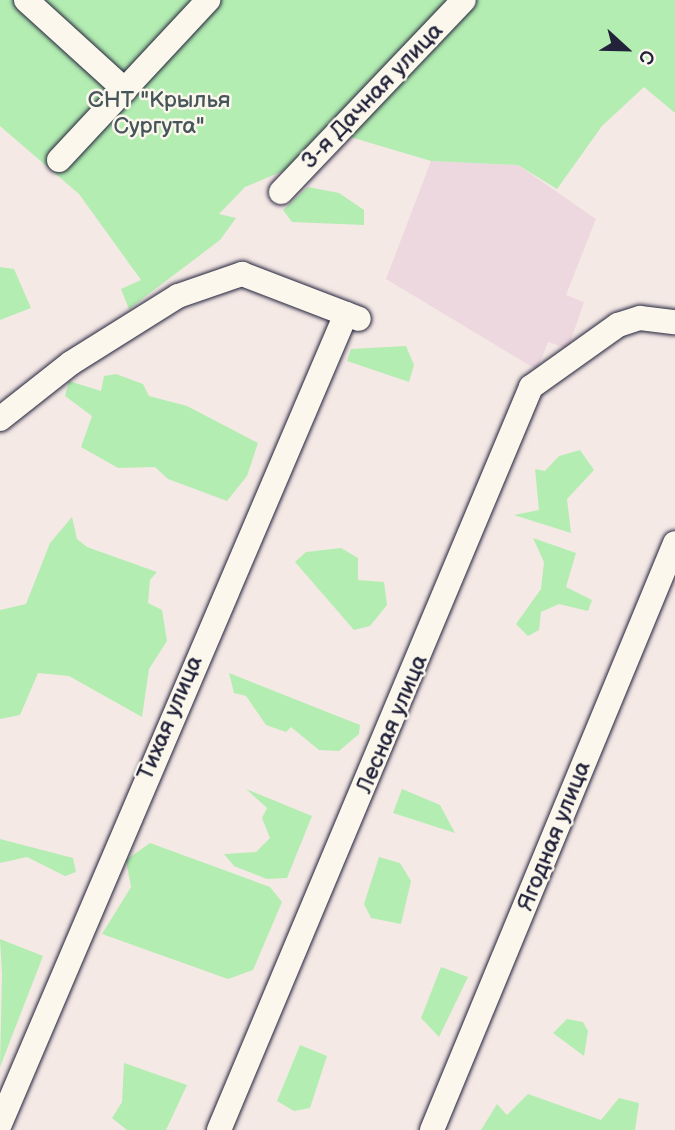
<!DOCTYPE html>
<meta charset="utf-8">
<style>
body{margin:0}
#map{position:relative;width:675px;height:1130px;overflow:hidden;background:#f5e9e6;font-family:"Balsamiq Sans",sans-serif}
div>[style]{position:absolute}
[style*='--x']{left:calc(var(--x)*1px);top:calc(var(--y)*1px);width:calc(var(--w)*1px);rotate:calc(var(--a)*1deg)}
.built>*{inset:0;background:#eed8df}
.green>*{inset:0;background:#b3edb2}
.roads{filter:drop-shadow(0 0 2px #22223b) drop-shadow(0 0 2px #22223b)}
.minor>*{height:24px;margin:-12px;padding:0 12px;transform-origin:12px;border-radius:12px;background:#fbf7ec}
span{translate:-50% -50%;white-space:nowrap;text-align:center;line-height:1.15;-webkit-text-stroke:5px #fbf7ec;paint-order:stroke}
.street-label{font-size:23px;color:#22223b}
.park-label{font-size:23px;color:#465559}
.north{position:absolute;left:591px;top:14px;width:70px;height:70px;-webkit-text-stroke:5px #fbf7ec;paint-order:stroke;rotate:112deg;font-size:19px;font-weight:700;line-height:28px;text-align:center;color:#22223b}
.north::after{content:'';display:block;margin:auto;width:24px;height:32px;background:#22223b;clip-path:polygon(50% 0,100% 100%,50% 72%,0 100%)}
</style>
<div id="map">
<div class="built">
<div style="clip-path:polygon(431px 161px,518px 165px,596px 219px,566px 295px,584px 302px,568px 349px,548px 342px,537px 370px,386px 279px)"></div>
</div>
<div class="green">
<div style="clip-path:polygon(0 0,675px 0,675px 113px,644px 87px,602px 126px,557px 189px,518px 165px,431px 161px,330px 131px,295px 166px,245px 187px,219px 214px,236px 218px,220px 240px,129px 309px,121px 289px,141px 280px,79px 194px,0 126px)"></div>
<div style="clip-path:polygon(308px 187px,339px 193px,364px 210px,364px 225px,292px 222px,283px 210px)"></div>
<div style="clip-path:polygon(0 267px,14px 269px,31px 308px,0 320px)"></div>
<div style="clip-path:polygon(406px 346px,414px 365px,409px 382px,347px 361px,351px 349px)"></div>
<div style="clip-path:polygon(116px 374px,143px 384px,149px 396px,187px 406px,258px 443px,247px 476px,227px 501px,168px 479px,155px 467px,118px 468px,81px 447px,92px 416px,65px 396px,69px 381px,101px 391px,104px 376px)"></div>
<div style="clip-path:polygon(580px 450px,594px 470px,567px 499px,571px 533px,514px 515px,539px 510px,535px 469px,545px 471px,559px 456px)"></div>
<div style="clip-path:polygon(72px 517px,77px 539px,87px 547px,157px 572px,150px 580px,148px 603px,162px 610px,167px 641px,149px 669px,142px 717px,69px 676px,38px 673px,20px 715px,0 719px,0 610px,26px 604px,50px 543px)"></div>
<div style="clip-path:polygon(533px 538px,576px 553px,566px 587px,592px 600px,588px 611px,559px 604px,541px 612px,539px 630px,528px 636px,516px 624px,541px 589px,544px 562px)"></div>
<div style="clip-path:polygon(341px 548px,358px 558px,358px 580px,384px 582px,387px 605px,370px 626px,354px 630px,295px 562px,306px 552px)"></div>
<div style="clip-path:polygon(229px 673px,360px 725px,359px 734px,339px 751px,319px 750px,291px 727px,286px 732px,266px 725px,246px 696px,234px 693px)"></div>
<div style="clip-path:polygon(246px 789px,312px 816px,287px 878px,267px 879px,234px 866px,224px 854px,256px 852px,270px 838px,262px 818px,267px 808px)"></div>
<div style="clip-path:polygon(402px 789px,440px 805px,455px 833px,393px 813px)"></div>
<div style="clip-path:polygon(0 839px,73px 858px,76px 872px,65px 876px,27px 857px,0 863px)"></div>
<div style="clip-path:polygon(150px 843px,270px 887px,282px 902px,253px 970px,228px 979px,102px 934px,131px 887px,126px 860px)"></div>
<div style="clip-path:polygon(379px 857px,400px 863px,411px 881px,401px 924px,371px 918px,364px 904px)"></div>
<div style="clip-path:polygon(0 939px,43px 956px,0 1067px,2px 974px)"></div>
<div style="clip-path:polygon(441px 967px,468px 977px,439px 1037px,421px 1018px)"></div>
<div style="clip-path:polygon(567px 1019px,583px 1022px,588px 1031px,584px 1056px,553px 1033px)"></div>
<div style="clip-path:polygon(300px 1045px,327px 1056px,310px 1108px,294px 1111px,277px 1101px)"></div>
<div style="clip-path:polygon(124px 1063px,187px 1085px,166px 1130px,127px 1130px,112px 1118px,122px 1102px)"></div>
<div style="clip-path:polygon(528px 1094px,601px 1120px,619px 1098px,639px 1103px,635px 1130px,481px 1130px,497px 1104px,507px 1115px)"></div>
</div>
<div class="roads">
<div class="minor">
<div style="--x:26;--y:0;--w:134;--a:42.3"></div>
<div style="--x:59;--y:160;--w:219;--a:-47"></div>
<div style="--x:281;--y:192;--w:265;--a:-46.4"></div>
<div style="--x:0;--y:419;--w:90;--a:-38.3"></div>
<div style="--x:71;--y:363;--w:126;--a:-32.1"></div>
<div style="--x:178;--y:296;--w:68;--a:-19"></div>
<div style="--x:242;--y:274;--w:125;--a:21"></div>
<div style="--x:0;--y:1124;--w:881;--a:-66.87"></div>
<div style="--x:219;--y:1130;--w:806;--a:-67.22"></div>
<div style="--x:531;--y:387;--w:107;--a:-35.5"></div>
<div style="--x:618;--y:325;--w:23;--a:-18"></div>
<div style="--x:640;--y:318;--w:35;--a:7"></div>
<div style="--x:432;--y:1130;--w:635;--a:-67.51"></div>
</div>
</div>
<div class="street-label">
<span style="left:372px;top:96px;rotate:-46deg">3-я Дачная улица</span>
<span style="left:170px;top:718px;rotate:-67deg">Тихая улица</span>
<span style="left:392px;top:724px;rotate:-67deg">Лесная улица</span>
<span style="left:554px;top:836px;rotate:-68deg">Ягодная улица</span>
</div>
<div class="park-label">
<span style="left:159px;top:113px">CНТ "Крылья<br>Сургута"</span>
</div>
<div class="north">С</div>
</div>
